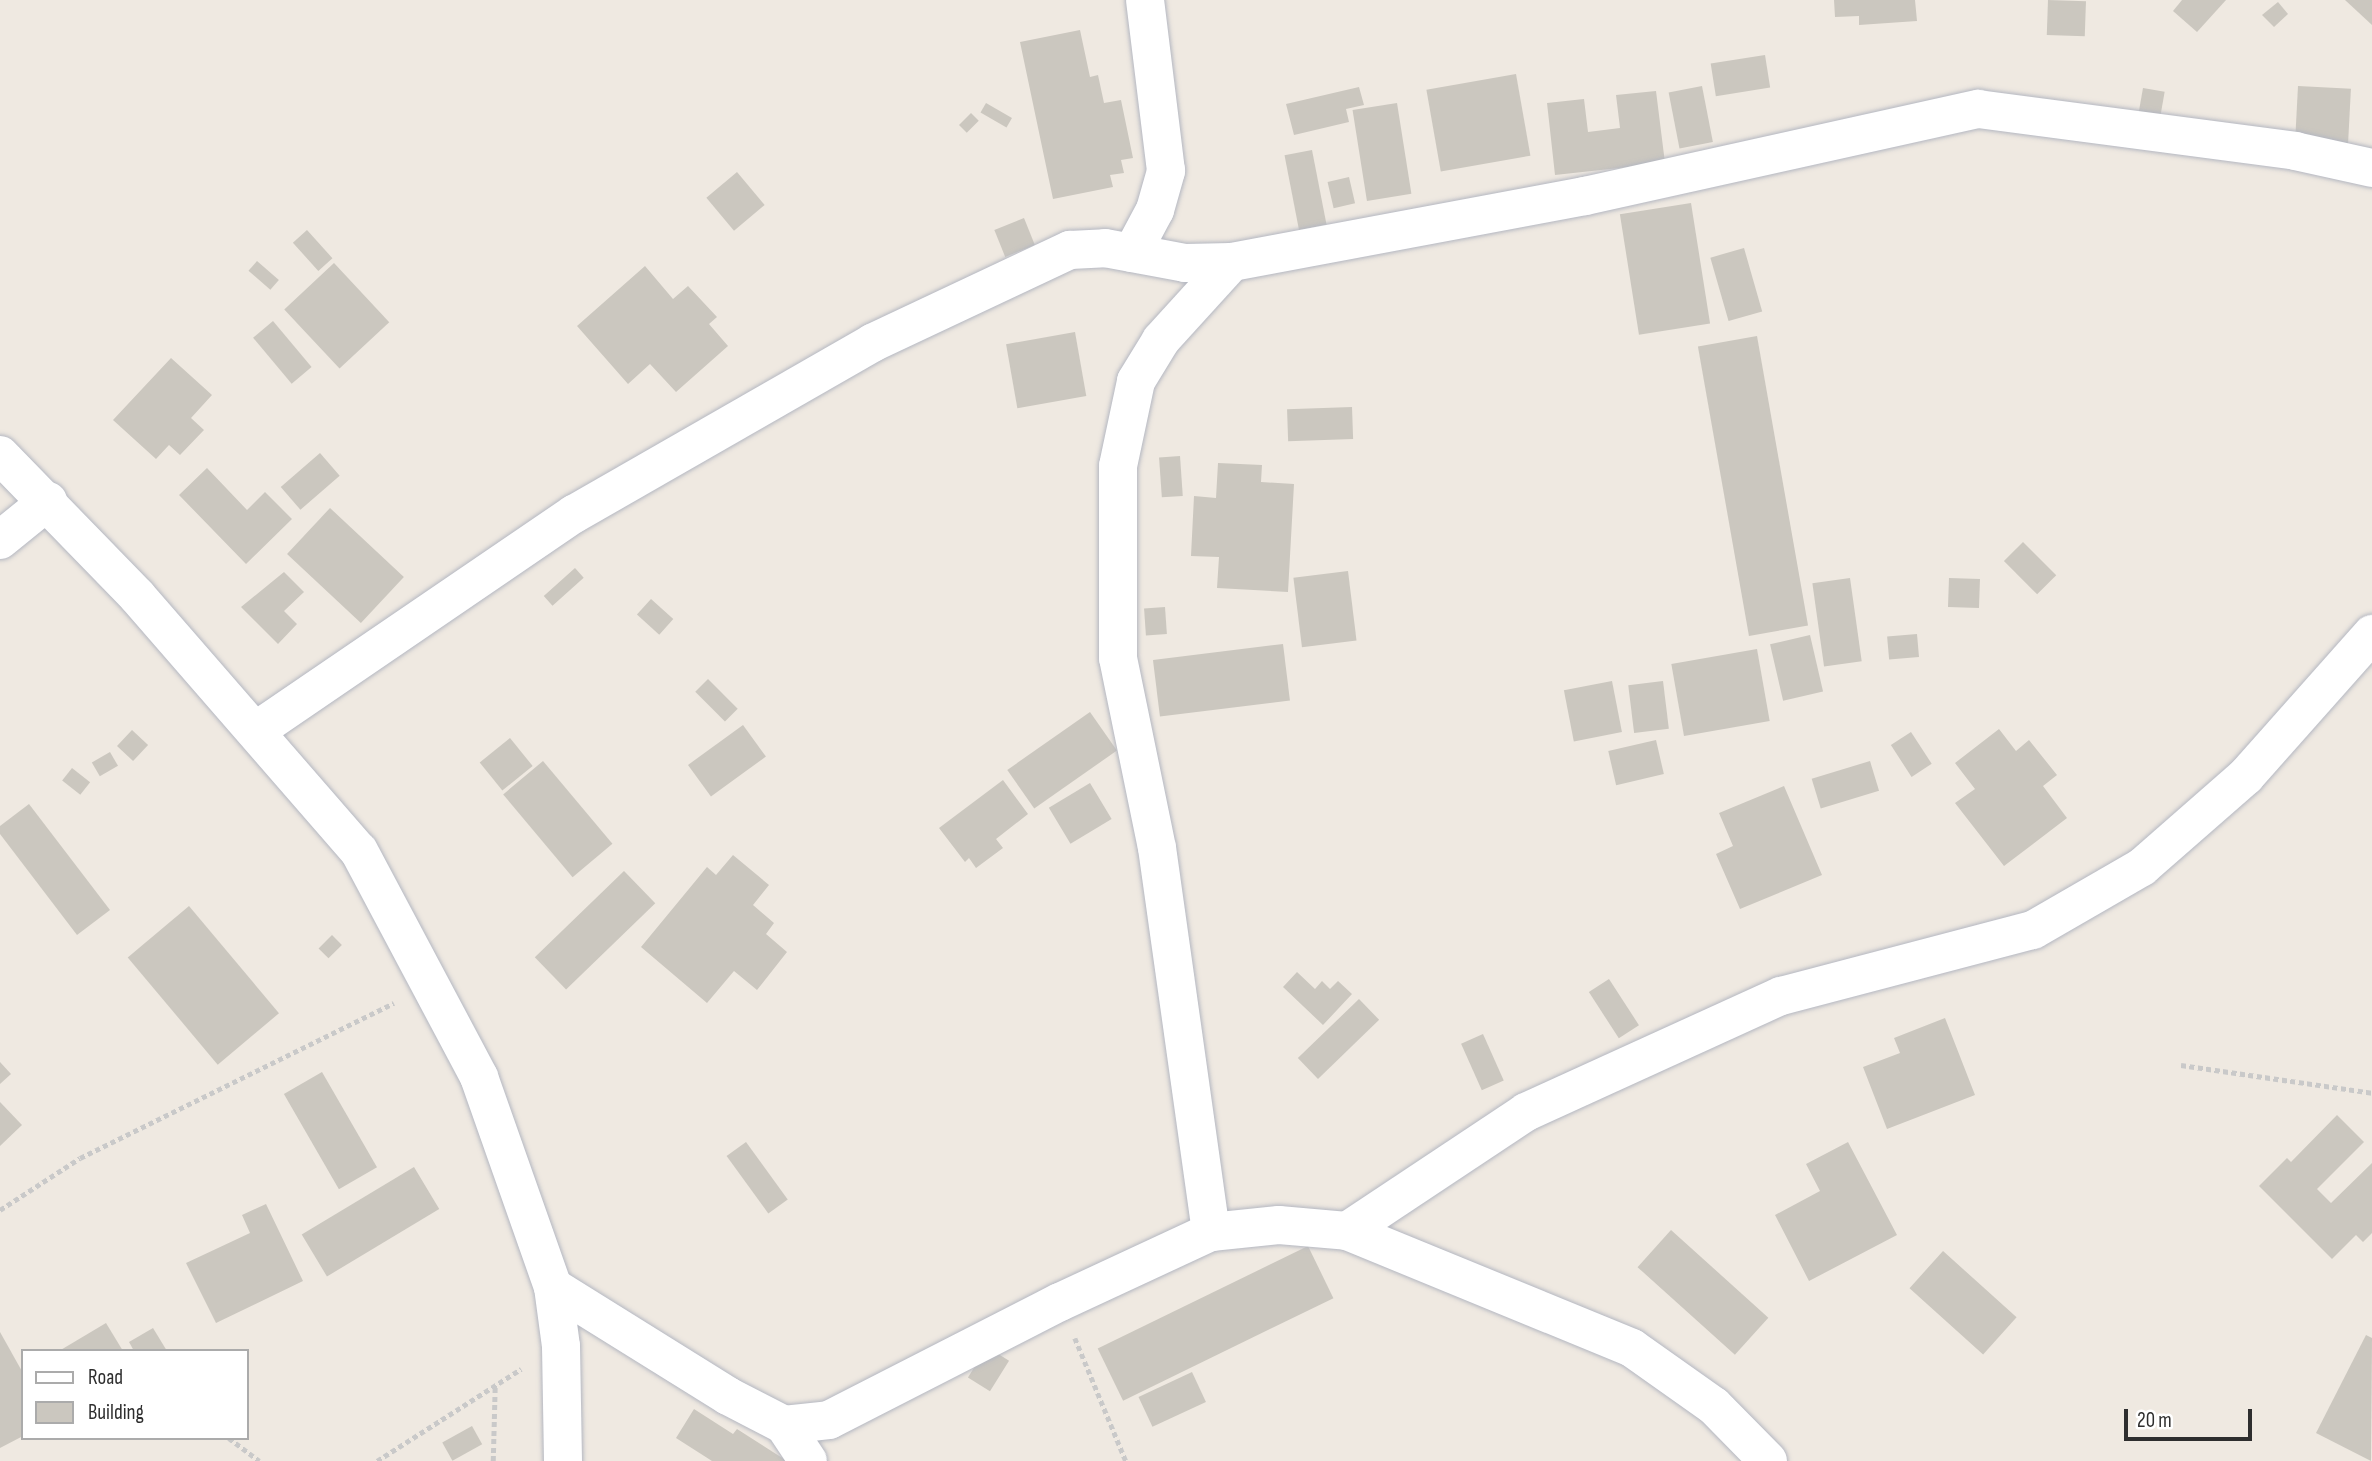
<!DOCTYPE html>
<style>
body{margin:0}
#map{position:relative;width:2372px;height:1461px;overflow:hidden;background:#efe9e1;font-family:"Sofia Sans Condensed",sans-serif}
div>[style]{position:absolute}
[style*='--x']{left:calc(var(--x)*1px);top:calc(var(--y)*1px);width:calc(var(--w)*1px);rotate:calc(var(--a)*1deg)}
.building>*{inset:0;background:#cbc7bf;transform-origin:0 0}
.path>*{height:4.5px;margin-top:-2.25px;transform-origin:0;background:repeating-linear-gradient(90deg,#c9c9c9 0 5px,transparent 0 8.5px)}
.roads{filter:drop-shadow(0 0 2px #b4b7c1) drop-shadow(0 0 2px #b4b7c1)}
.minor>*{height:38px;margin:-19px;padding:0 19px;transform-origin:19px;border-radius:19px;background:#fff}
span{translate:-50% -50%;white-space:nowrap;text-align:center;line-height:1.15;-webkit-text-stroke:5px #fff;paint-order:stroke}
.legend{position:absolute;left:21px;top:1349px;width:228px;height:91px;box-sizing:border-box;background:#fff;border:2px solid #ababab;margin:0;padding:9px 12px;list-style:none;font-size:21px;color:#2e2e2e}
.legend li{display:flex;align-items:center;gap:14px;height:35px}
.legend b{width:35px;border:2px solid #ababab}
.scale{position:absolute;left:2124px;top:1409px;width:128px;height:32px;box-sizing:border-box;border:4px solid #2e2e2e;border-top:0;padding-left:9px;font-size:21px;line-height:24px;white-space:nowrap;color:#2e2e2e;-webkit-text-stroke:5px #fff;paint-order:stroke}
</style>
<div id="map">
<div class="building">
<div style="clip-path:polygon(1834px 0,1915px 0,1917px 21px,1859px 25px,1859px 16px,1835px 17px)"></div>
<div style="left:2048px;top:0;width:38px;height:35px;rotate:2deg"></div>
<div style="clip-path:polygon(2182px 0,2226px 0,2197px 32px,2173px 11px)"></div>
<div style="clip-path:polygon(2345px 0,2372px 0,2372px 25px)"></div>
<div style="clip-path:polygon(2278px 2px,2288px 14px,2274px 27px,2262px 15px)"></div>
<div style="clip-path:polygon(1080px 30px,1090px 77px,1098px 75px,1104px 103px,1121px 100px,1133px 158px,1121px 160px,1124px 173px,1110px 175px,1113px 187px,1053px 199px,1020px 42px)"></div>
<div style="left:1765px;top:55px;width:33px;height:55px;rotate:81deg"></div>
<div style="left:1516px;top:74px;width:83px;height:91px;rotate:80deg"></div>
<div style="left:1702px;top:86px;width:57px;height:34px;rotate:79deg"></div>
<div style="left:2298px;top:86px;width:53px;height:56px;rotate:3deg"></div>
<div style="clip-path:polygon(1359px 87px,1364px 105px,1346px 109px,1349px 122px,1294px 135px,1286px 104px)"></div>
<div style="left:2143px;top:88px;width:22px;height:33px;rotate:10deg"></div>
<div style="clip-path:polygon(1656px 91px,1665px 163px,1555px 175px,1547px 103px,1584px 99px,1588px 132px,1620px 128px,1616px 95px)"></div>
<div style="left:986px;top:103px;width:30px;height:11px;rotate:30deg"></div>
<div style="left:1397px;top:103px;width:92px;height:45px;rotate:81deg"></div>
<div style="left:971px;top:113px;width:11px;height:17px;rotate:45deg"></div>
<div style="left:1312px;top:150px;width:76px;height:28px;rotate:79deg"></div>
<div style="left:737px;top:172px;width:43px;height:40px;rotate:50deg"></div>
<div style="left:1349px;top:177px;width:27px;height:22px;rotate:77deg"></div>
<div style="left:1691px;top:203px;width:122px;height:72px;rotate:81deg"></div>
<div style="left:1024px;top:218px;width:29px;height:32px;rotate:68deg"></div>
<div style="left:307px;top:230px;width:38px;height:19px;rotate:48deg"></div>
<div style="left:1744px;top:248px;width:66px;height:35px;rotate:74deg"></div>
<div style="left:257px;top:261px;width:29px;height:13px;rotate:41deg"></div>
<div style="left:334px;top:263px;width:81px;height:68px;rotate:47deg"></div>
<div style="clip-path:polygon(645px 266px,673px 299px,688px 286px,717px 317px,709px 324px,728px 346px,676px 392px,650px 364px,628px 384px,577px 326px)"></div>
<div style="left:273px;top:321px;width:60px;height:26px;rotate:50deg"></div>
<div style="left:1075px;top:332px;width:65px;height:70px;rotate:80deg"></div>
<div style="left:1757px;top:336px;width:294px;height:60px;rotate:80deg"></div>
<div style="clip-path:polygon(171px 358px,212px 395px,191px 418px,204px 430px,180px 455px,169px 445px,156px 459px,113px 420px)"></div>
<div style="left:1352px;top:407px;width:32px;height:65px;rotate:88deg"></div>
<div style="left:320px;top:453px;width:30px;height:52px;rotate:49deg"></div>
<div style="left:1180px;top:456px;width:40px;height:21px;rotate:86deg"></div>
<div style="clip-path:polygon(1218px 463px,1262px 465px,1261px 482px,1294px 484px,1288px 592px,1217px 588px,1219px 557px,1191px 556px,1194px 496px,1216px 498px)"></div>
<div style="clip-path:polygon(207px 468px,247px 510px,265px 492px,292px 519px,246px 564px,179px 495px)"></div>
<div style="left:330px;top:508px;width:101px;height:63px;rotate:43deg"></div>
<div style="left:2023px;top:542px;width:47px;height:27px;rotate:45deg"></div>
<div style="left:575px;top:568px;width:13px;height:42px;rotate:48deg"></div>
<div style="left:1348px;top:571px;width:70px;height:55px;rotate:83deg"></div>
<div style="clip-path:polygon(284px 572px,304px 592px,284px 611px,297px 624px,278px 644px,241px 607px)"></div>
<div style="left:1850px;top:578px;width:84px;height:38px;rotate:82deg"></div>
<div style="left:1949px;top:578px;width:31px;height:29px;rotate:2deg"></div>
<div style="left:651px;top:599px;width:30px;height:21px;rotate:42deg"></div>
<div style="left:1165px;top:607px;width:27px;height:21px;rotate:86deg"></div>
<div style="left:1917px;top:634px;width:23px;height:30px;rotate:85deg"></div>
<div style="left:1810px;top:635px;width:58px;height:41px;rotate:77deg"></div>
<div style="left:1283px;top:644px;width:57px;height:131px;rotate:83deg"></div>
<div style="left:1757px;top:649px;width:73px;height:87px;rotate:80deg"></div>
<div style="left:708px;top:679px;width:42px;height:18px;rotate:45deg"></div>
<div style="left:1612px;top:681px;width:52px;height:49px;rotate:79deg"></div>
<div style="left:1663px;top:681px;width:48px;height:35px;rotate:83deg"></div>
<div style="left:1090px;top:712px;width:47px;height:101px;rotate:55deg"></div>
<div style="left:743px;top:725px;width:39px;height:68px;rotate:54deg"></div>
<div style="clip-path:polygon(1999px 729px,2016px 751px,2029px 740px,2057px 775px,2043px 786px,2067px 818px,2004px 866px,1955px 803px,1975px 789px,1955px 763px)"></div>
<div style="left:132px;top:730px;width:22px;height:22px;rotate:43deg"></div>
<div style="left:1911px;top:732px;width:38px;height:24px;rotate:57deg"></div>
<div style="left:510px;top:738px;width:36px;height:39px;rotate:51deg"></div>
<div style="left:1656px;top:740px;width:35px;height:49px;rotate:77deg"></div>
<div style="left:110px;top:752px;width:16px;height:21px;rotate:60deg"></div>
<div style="left:543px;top:761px;width:108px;height:52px;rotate:50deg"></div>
<div style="left:1870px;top:761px;width:31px;height:61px;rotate:73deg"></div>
<div style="left:72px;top:768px;width:23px;height:16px;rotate:38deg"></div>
<div style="clip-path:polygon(1003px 780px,1028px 814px,996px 839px,1003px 848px,976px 868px,969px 858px,965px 862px,939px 828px)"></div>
<div style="left:1090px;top:783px;width:42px;height:48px;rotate:59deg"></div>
<div style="clip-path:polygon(1784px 786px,1822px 875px,1740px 909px,1716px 854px,1733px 846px,1719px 813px)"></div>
<div style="clip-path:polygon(29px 804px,110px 910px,77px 935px,0 834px,0 826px)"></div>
<div style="clip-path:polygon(733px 855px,769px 885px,753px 905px,774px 923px,766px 934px,787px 952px,757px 990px,734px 971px,707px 1003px,641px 947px,707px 867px,716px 875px)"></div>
<div style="left:624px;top:871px;width:45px;height:124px;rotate:46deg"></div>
<div style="left:189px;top:906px;width:140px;height:80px;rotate:50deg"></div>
<div style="left:332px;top:935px;width:14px;height:19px;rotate:45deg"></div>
<div style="clip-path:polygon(1297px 972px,1315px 989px,1322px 981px,1330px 989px,1338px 981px,1352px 994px,1323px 1025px,1283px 987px)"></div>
<div style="left:1609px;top:979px;width:55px;height:24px;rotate:57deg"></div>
<div style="left:1359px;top:999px;width:29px;height:85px;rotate:46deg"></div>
<div style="clip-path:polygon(1945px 1018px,1975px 1095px,1887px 1129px,1863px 1067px,1900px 1053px,1894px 1038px)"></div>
<div style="left:1483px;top:1034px;width:51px;height:24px;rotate:66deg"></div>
<div style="clip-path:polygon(0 1062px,11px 1074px,0 1084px)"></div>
<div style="left:322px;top:1072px;width:110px;height:44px;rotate:60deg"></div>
<div style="clip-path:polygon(0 1102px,22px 1125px,0 1146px)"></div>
<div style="clip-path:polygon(2337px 1115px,2364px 1142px,2317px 1189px,2331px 1203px,2372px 1163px,2372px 1233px,2363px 1242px,2356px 1235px,2332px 1259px,2259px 1186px,2287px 1158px,2291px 1162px)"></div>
<div style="left:746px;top:1142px;width:71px;height:24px;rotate:54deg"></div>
<div style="clip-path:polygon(1848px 1142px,1897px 1235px,1809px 1281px,1775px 1215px,1820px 1191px,1806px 1164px)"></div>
<div style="left:414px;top:1167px;width:49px;height:131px;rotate:59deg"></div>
<div style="clip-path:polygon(266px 1204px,303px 1281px,216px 1323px,186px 1263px,250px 1233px,242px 1215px)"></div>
<div style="left:1671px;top:1230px;width:131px;height:50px;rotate:42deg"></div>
<div style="left:1308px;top:1246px;width:58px;height:234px;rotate:64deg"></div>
<div style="left:1943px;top:1251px;width:99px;height:50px;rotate:42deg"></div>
<div style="clip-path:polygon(106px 1323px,123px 1351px,59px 1351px)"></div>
<div style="clip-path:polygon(153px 1328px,167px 1351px,134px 1351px,129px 1342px)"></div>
<div style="clip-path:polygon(0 1332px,23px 1373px,23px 1436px,0 1448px)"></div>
<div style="clip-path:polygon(2366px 1335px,2372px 1338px,2371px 1461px,2316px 1433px)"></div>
<div style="left:987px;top:1347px;width:26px;height:36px;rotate:32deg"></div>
<div style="left:1192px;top:1372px;width:33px;height:59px;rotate:65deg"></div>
<div style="clip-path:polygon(694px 1409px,733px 1434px,737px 1429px,787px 1461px,712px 1461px,676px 1438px)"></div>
<div style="left:472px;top:1426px;width:21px;height:34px;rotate:61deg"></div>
</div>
<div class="path">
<div style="--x:2181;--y:1065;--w:193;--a:8.3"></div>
<div style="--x:0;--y:1210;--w:95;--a:-33"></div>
<div style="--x:80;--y:1158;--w:350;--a:-26.3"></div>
<div style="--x:1075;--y:1338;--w:133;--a:67.5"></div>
<div style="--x:229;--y:1438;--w:38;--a:37"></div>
<div style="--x:377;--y:1461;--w:171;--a:-32.6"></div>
<div style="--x:493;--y:1461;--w:76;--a:-88.5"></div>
</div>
<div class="roads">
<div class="minor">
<div style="--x:1132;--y:253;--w:49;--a:-61.9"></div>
<div style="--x:1155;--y:210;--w:41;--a:-74.2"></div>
<div style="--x:1166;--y:171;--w:172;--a:-97"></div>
<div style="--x:0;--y:455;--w:197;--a:45.8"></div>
<div style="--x:137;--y:596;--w:338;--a:49"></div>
<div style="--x:359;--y:851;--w:256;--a:62"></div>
<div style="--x:479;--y:1077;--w:223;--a:70.6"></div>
<div style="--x:553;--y:1287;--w:60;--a:82.3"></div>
<div style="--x:561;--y:1346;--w:115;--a:89"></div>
<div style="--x:0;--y:540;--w:62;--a:-39.1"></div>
<div style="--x:257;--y:730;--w:384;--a:-34.3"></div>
<div style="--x:574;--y:514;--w:344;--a:-29.8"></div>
<div style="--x:872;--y:343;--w:219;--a:-25.2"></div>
<div style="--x:1070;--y:250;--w:35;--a:-3"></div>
<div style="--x:1105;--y:248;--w:81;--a:10.6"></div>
<div style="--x:1185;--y:263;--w:47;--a:-1.2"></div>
<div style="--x:1232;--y:262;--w:359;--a:-10.6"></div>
<div style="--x:1585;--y:196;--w:403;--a:-12.5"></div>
<div style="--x:1978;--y:109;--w:320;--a:7.5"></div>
<div style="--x:2295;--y:151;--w:79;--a:12.4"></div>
<div style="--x:1347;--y:1231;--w:215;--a:-33.6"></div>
<div style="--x:1526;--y:1112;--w:280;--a:-24.5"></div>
<div style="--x:1781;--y:996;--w:260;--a:-14.7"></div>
<div style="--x:2033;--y:930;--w:126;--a:-30"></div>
<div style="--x:2142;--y:867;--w:138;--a:-41.2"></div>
<div style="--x:2246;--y:776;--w:190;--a:-48.4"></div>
<div style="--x:1211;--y:1232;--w:388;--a:-98"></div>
<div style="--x:1157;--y:848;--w:194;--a:-101.6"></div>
<div style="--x:1118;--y:658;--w:192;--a:-90"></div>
<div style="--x:1118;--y:466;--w:87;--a:-78"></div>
<div style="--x:1136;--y:381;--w:48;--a:-58.6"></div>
<div style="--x:1161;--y:340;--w:105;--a:-47.7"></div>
<div style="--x:553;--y:1287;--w:206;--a:31.9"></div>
<div style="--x:728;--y:1396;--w:63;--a:27.4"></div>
<div style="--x:784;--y:1425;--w:45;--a:-6.3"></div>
<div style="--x:829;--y:1420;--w:259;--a:-27.1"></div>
<div style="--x:1060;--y:1302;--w:166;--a:-24.9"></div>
<div style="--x:1211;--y:1232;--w:68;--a:-5.9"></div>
<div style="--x:1279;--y:1225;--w:68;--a:5"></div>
<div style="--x:1347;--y:1231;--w:308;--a:22.3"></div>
<div style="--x:1632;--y:1348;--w:100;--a:35.3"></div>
<div style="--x:1714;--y:1406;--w:77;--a:45.5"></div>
<div style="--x:784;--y:1425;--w:43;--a:56.3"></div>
</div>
</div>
<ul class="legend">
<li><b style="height:9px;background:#fff"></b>Road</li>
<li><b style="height:19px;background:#cbc7bf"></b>Building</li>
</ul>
<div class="scale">20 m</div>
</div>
